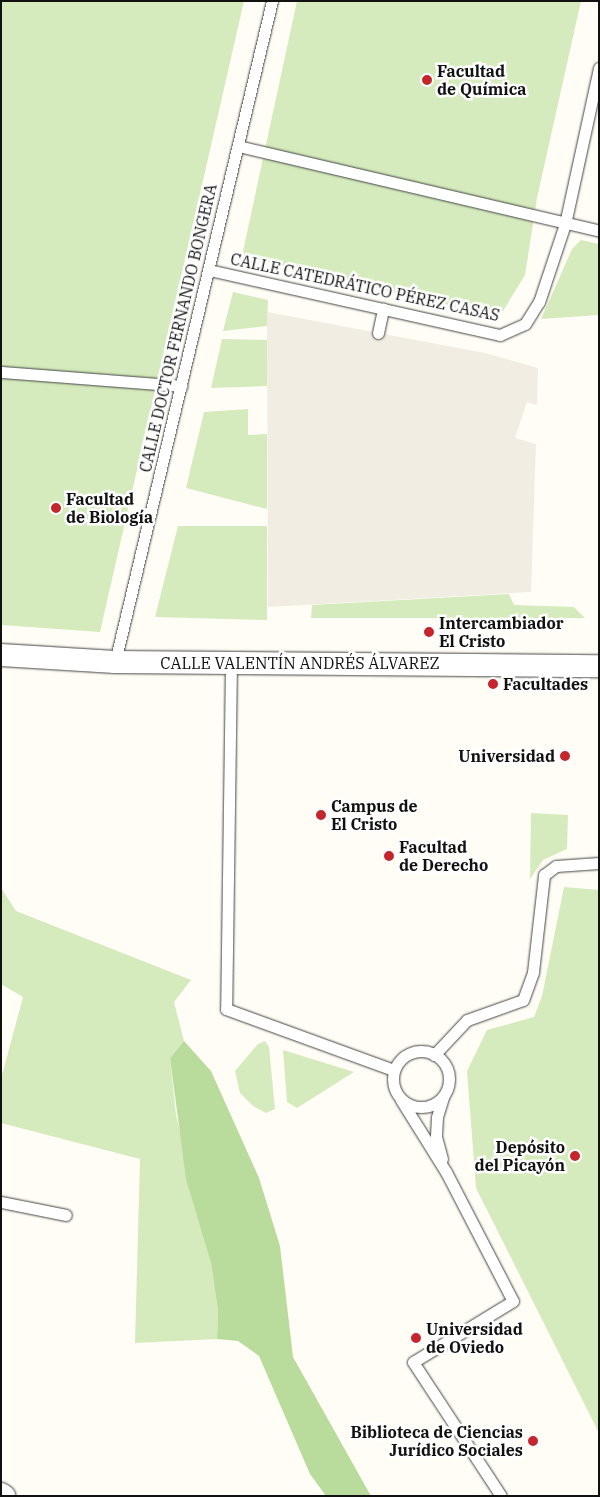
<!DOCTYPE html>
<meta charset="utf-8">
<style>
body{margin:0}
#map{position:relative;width:600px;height:1497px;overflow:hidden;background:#fffdf5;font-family:"IBM Plex Serif",serif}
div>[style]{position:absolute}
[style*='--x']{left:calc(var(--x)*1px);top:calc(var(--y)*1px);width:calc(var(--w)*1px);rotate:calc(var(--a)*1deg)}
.green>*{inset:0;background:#d5ebbd}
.forest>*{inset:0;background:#b9dc9c}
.plaza>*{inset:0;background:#f1ede2}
.roads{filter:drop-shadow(0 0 1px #444) drop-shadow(0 0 1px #444)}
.lane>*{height:11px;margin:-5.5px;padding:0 5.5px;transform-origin:5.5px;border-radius:5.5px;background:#fff}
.lane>.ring{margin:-5.5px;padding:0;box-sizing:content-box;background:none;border:11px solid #fff;border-radius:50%}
.street>*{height:22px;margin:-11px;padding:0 11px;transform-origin:11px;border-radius:11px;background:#fff}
.dots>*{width:14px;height:14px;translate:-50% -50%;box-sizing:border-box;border:2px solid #fff;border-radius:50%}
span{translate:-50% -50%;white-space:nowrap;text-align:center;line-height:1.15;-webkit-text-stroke:5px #fff;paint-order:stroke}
.poi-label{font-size:16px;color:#111;font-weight:700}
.left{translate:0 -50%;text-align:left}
.right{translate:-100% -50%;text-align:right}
.street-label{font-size:16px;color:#111}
.frame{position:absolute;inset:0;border:2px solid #111;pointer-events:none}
</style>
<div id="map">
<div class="green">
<div style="clip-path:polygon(1px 1px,244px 1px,100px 632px,1px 625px)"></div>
<div style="clip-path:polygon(297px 1px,581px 1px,537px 198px,525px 275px,503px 311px,488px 315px,242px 256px)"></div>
<div style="clip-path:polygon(581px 240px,599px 244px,599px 315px,541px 319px,572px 249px)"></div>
<div style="clip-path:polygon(233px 292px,268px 300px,267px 326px,223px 331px)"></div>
<div style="clip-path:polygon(222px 339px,267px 340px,267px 386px,211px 388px)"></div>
<div style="clip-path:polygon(248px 409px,248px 435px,267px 434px,267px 509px,186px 488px,204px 412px)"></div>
<div style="clip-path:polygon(178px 526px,267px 526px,267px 620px,155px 617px)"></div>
<div style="clip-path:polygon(509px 594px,514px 605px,574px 607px,585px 618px,311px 618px,312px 605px)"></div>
<div style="clip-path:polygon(531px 813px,568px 815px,567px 849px,543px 860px,530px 879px)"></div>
<div style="clip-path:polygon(564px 887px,599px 890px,599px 1433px,476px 1188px,467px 1071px,487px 1030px,534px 1017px,542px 996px)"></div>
<div style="clip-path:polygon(1px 888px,16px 911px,191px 980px,174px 1002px,184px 1041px,170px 1058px,176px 1115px,211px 1263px,218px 1311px,217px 1339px,135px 1343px,140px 1159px,1px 1123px,1px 1079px,23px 997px,1px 984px)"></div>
<div style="clip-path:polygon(265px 1041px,269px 1047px,275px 1109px,266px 1113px,253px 1106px,240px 1093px,235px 1071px,258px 1044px)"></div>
<div style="clip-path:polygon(283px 1050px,354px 1072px,297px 1108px,287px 1102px)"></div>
</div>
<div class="forest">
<div style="clip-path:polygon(184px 1041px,211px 1071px,259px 1178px,280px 1246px,293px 1357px,371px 1496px,326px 1496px,310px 1474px,259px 1356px,238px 1341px,217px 1339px,218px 1311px,211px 1263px,186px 1179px,170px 1058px)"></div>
</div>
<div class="plaza">
<div style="clip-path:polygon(267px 312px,485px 353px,538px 368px,537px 405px,527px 402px,515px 438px,536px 444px,531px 592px,268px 607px)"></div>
</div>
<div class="roads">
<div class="lane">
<div style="--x:238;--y:146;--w:371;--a:13.2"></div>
<div style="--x:209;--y:270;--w:298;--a:12.6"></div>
<div style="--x:500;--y:335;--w:27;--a:-24"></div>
<div style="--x:525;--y:324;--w:26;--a:-58"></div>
<div style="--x:539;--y:302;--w:82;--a:-71.6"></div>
<div style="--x:565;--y:224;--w:160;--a:-77.7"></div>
<div style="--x:378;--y:333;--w:25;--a:-78"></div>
<div style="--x:1;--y:372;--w:181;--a:4.4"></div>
<div style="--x:115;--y:662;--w:679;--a:-76.64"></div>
<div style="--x:231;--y:663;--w:346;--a:90.8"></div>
<div style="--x:226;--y:1009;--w:179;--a:20"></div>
<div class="ring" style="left:393px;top:1051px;width:45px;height:45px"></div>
<div style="--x:434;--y:1055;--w:48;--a:-46.7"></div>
<div style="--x:467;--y:1020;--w:59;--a:-19.7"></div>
<div style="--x:523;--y:1000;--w:30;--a:-70"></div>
<div style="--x:533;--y:972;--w:98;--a:-83.5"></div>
<div style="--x:544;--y:875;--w:15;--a:-37"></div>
<div style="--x:556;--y:866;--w:43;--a:-4"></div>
<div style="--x:401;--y:1100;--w:85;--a:58"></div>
<div style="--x:446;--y:1172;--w:145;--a:62.6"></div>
<div style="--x:513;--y:1301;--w:117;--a:148.6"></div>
<div style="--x:413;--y:1362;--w:160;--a:56.7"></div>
<div style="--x:442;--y:1159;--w:24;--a:-105"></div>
<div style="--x:436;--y:1136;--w:19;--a:-87"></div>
<div style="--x:437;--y:1117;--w:21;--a:-73"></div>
<div style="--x:1;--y:1202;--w:66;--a:11.3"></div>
</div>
<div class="street">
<div style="--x:1;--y:655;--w:114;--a:3.5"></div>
<div style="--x:115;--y:662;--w:484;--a:0.5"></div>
<div style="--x:1;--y:1494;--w:4;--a:34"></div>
</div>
</div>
<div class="dots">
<div style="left:427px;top:80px;background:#c4262e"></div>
<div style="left:56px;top:508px;background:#c4262e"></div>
<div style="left:429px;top:632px;background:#c4262e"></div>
<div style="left:493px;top:684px;background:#c4262e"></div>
<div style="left:565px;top:756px;background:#c4262e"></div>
<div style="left:321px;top:815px;background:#c4262e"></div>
<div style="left:389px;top:856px;background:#c4262e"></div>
<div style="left:575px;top:1156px;background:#c4262e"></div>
<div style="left:416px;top:1338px;background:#c4262e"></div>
<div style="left:533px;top:1441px;background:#c4262e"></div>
</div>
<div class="poi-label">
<span class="left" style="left:437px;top:80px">Facultad<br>de Química</span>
<span class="left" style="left:66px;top:508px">Facultad<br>de Biología</span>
<span class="left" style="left:439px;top:632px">Intercambiador<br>El Cristo</span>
<span class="left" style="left:503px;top:684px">Facultades</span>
<span class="right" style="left:555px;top:756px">Universidad</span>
<span class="left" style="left:331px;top:815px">Campus de<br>El Cristo</span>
<span class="left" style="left:399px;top:856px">Facultad<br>de Derecho</span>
<span class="right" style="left:565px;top:1156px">Depósito<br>del Picayón</span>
<span class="left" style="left:426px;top:1338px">Universidad<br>de Oviedo</span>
<span class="right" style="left:523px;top:1441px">Biblioteca de Ciencias<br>Jurídico Sociales</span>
</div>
<div class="street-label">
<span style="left:365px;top:287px;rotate:12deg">CALLE CATEDRÁTICO PÉREZ CASAS</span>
<span style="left:178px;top:328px;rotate:-77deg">CALLE DOCTOR FERNANDO BONGERA</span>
<span style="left:300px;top:663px">CALLE VALENTÍN ANDRÉS ÁLVAREZ</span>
</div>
<div class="frame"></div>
</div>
